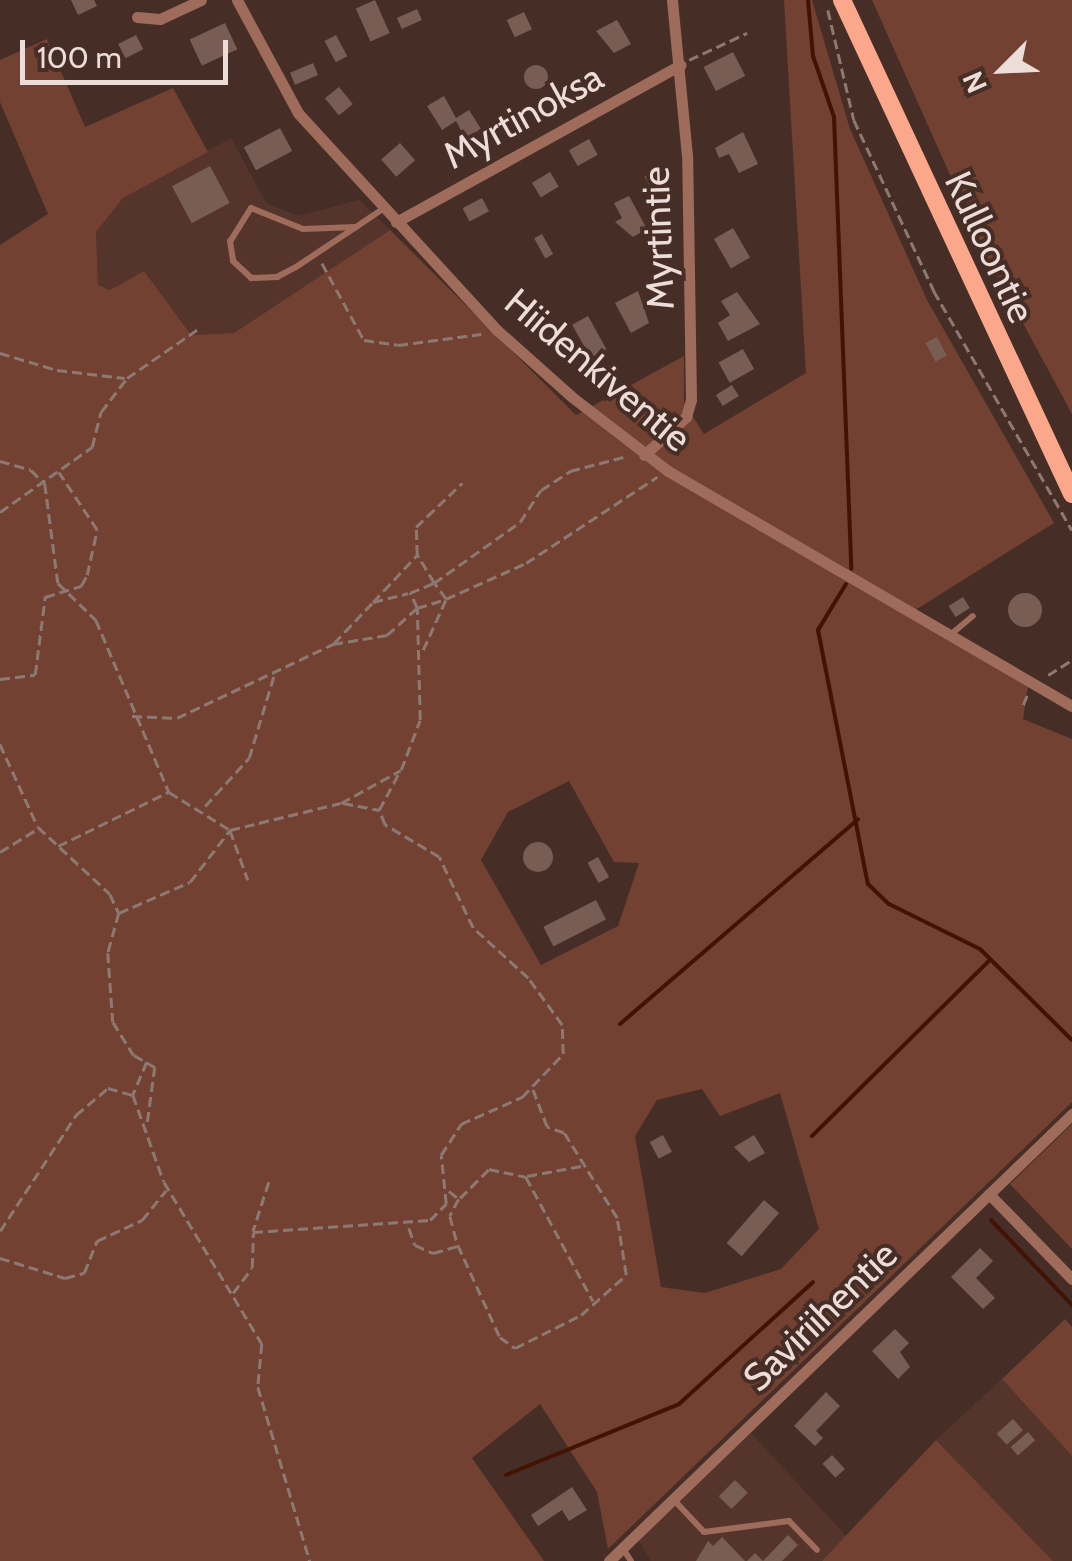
<!DOCTYPE html>
<style>
body{margin:0}
#map{position:relative;width:1072px;height:1561px;overflow:hidden;background:#462e26;font-family:Cabin,sans-serif}
div>[style]{position:absolute}
[style*='--x']{left:calc(var(--x)*1px);top:calc(var(--y)*1px);width:calc(var(--w)*1px);rotate:calc(var(--a)*1deg)}
.built>*{inset:0;background:#55352b}
.green>*{inset:0;background:#724131}
.stream>*{height:4px;margin:-2px;padding:0 2px;transform-origin:2px;border-radius:2px;background:#421303}
.building>*{inset:0;background:#785d54;transform-origin:0 0}
.round{border-radius:50%}
.path>*{height:2.5px;margin-top:-1.25px;transform-origin:0;background:repeating-linear-gradient(90deg,#8d7972 0 10px,transparent 0 15px)}
.service>*{height:6px;margin:-3px;padding:0 3px;transform-origin:3px;border-radius:3px;background:#9f6c5b}
.minor>*{height:11px;margin:-5.5px;padding:0 5.5px;transform-origin:5.5px;border-radius:5.5px;background:#9f6c5b}
.primary>*{height:18px;margin:-9px;padding:0 9px;transform-origin:9px;border-radius:9px;background:#fba78c}
span{translate:-50% -50%;white-space:nowrap;text-align:center;line-height:1.15;-webkit-text-stroke:8px #462e26;paint-order:stroke}
.street-label{font-size:38px;color:#edddd8}
.north{position:absolute;left:952px;top:20px;width:100px;height:100px;-webkit-text-stroke:8px #462e26;paint-order:stroke;rotate:246deg;font-size:28px;font-weight:700;line-height:40px;text-align:center;color:#edddd8}
.north::after{content:'';display:block;margin:auto;width:35px;height:45px;background:#edddd8;clip-path:polygon(50% 0,100% 100%,50% 72%,0 100%)}
.scale{position:absolute;left:20px;top:40px;width:208px;height:45px;box-sizing:border-box;border:5px solid #edddd8;border-top:0;padding-left:12px;font-size:30px;line-height:35px;white-space:nowrap;color:#edddd8;-webkit-text-stroke:8px #462e26;paint-order:stroke}
</style>
<div id="map">
<div class="built">
<div style="clip-path:polygon(231px 138px,266px 203px,298px 216px,359px 200px,390px 230px,234px 333px,190px 335px,144px 271px,110px 290px,98px 285px,96px 232px,123px 198px)"></div>
<div style="clip-path:polygon(1002px 1379px,1072px 1456px,1072px 1561px,1053px 1561px,936px 1440px)"></div>
<div style="clip-path:polygon(751px 1433px,847px 1537px,822px 1561px,651px 1561px,638px 1539px)"></div>
</div>
<div class="green">
<div style="clip-path:polygon(evenodd,784px 0,812px 0,850px 129px,927px 300px,1054px 523px,909px 614px,1028px 686px,1023px 719px,1072px 739px,1072px 1102px,608px 1549px,597px 1492px,540px 1404px,472px 1458px,544px 1561px,0 1561px,0 245px,48px 214px,0 102px,0 60px,47px 39px,85px 127px,173px 88px,208px 152px,123px 198px,96px 232px,98px 285px,110px 290px,144px 271px,191px 335px,234px 333px,390px 230px,576px 415px,684px 356px,684px 403px,704px 434px,806px 373px,784px 0,569px 781px,614px 862px,639px 863px,618px 926px,541px 965px,481px 860px,508px 812px,569px 781px,784px 0,702px 1089px,720px 1116px,780px 1093px,819px 1229px,781px 1269px,705px 1293px,661px 1287px,635px 1136px,657px 1100px,702px 1089px)"></div>
<div style="clip-path:polygon(872px 0,1072px 0,1072px 414px,984px 251px)"></div>
<div style="clip-path:polygon(1072px 1124px,1072px 1249px,1010px 1184px)"></div>
<div style="clip-path:polygon(1065px 1319px,1072px 1327px,1072px 1456px,1002px 1379px)"></div>
<div style="clip-path:polygon(936px 1440px,1053px 1561px,822px 1561px)"></div>
</div>
<div class="stream">
<div style="--x:808;--y:0;--w:56;--a:84.9"></div>
<div style="--x:813;--y:56;--w:65;--a:71"></div>
<div style="--x:834;--y:117;--w:452;--a:87.8"></div>
<div style="--x:846;--y:584;--w:54;--a:121.3"></div>
<div style="--x:818;--y:630;--w:259;--a:78.9"></div>
<div style="--x:868;--y:884;--w:29;--a:44"></div>
<div style="--x:889;--y:904;--w:102;--a:26.3"></div>
<div style="--x:980;--y:949;--w:129;--a:44.7"></div>
<div style="--x:620;--y:1024;--w:314;--a:-40.7"></div>
<div style="--x:812;--y:1136;--w:250;--a:-44.7"></div>
<div style="--x:991;--y:1220;--w:117;--a:46.4"></div>
<div style="--x:506;--y:1475;--w:187;--a:-22.3"></div>
<div style="--x:679;--y:1404;--w:181;--a:-42.3"></div>
</div>
<div class="building">
<div style="clip-path:polygon(71px 0,94px 0,97px 6px,78px 15px)"></div>
<div style="left:375px;top:0;width:36px;height:21px;rotate:66deg"></div>
<div style="left:417px;top:9px;width:12px;height:22px;rotate:66deg"></div>
<div style="left:524px;top:12px;width:19px;height:19px;rotate:65deg"></div>
<div style="clip-path:polygon(617px 20px,631px 44px,614px 53px,596px 31px)"></div>
<div style="left:225px;top:23px;width:29px;height:39px;rotate:65deg"></div>
<div style="left:136px;top:35px;width:16px;height:20px;rotate:63deg"></div>
<div style="left:336px;top:35px;width:24px;height:13px;rotate:62deg"></div>
<div style="left:733px;top:52px;width:27px;height:33px;rotate:63deg"></div>
<div style="left:313px;top:63px;width:13px;height:25px;rotate:67deg"></div>
<div class="round" style="left:524px;top:65px;width:24px;height:24px"></div>
<div style="left:339px;top:87px;width:22px;height:18px;rotate:51deg"></div>
<div style="clip-path:polygon(444px 96px,456px 118px,469px 110px,481px 129px,465px 138px,456px 121px,442px 130px,427px 106px)"></div>
<div style="left:280px;top:128px;width:26px;height:41px;rotate:62deg"></div>
<div style="clip-path:polygon(743px 132px,758px 164px,739px 173px,729px 154px,719px 158px,715px 148px)"></div>
<div style="left:589px;top:139px;width:18px;height:23px;rotate:61deg"></div>
<div style="left:400px;top:143px;width:23px;height:25px;rotate:49deg"></div>
<div style="left:210px;top:166px;width:42px;height:43px;rotate:62deg"></div>
<div style="left:665px;top:166px;width:13px;height:23px;rotate:63deg"></div>
<div style="left:550px;top:172px;width:17px;height:21px;rotate:59deg"></div>
<div style="clip-path:polygon(629px 196px,647px 229px,633px 237px,615px 222px,622px 218px,614px 203px)"></div>
<div style="left:482px;top:198px;width:15px;height:22px;rotate:62deg"></div>
<div style="left:733px;top:228px;width:34px;height:22px;rotate:60deg"></div>
<div style="left:542px;top:234px;width:23px;height:9px;rotate:61deg"></div>
<div style="clip-path:polygon(638px 291px,649px 323px,631px 333px,615px 303px)"></div>
<div style="clip-path:polygon(737px 292px,760px 324px,728px 341px,718px 323px,730px 315px,721px 301px)"></div>
<div style="left:588px;top:316px;width:38px;height:18px;rotate:61deg"></div>
<div style="left:937px;top:337px;width:21px;height:13px;rotate:62deg"></div>
<div style="left:743px;top:349px;width:23px;height:28px;rotate:61deg"></div>
<div style="left:732px;top:385px;width:13px;height:19px;rotate:58deg"></div>
<div class="round" style="left:1008px;top:593px;width:34px;height:34px"></div>
<div style="left:963px;top:597px;width:13px;height:17px;rotate:58deg"></div>
<div class="round" style="left:523px;top:842px;width:30px;height:30px"></div>
<div style="left:598px;top:857px;width:23px;height:12px;rotate:61deg"></div>
<div style="left:596px;top:900px;width:22px;height:59px;rotate:63deg"></div>
<div style="left:663px;top:1135px;width:19px;height:15px;rotate:62deg"></div>
<div style="clip-path:polygon(754px 1135px,765px 1153px,749px 1162px,734px 1147px)"></div>
<div style="left:764px;top:1200px;width:20px;height:57px;rotate:41deg"></div>
<div style="clip-path:polygon(980px 1248px,993px 1261px,976px 1278px,995px 1298px,983px 1309px,951px 1277px)"></div>
<div style="clip-path:polygon(895px 1329px,909px 1343px,900px 1352px,910px 1367px,898px 1379px,872px 1351px)"></div>
<div style="clip-path:polygon(826px 1392px,840px 1406px,816px 1431px,823px 1438px,815px 1446px,794px 1426px)"></div>
<div style="left:1013px;top:1419px;width:15px;height:22px;rotate:48deg"></div>
<div style="left:1028px;top:1432px;width:11px;height:23px;rotate:49deg"></div>
<div style="left:832px;top:1455px;width:19px;height:13px;rotate:47deg"></div>
<div style="left:735px;top:1480px;width:18px;height:23px;rotate:45deg"></div>
<div style="clip-path:polygon(572px 1487px,587px 1510px,569px 1521px,562px 1510px,538px 1526px,531px 1515px)"></div>
<div style="clip-path:polygon(788px 1535px,798px 1545px,782px 1561px,747px 1561px,755px 1553px,763px 1561px)"></div>
<div style="clip-path:polygon(722px 1537px,745px 1561px,696px 1561px,708px 1541px,713px 1546px)"></div>
</div>
<div class="path">
<div style="--x:828;--y:10;--w:113;--a:76.7"></div>
<div style="--x:854;--y:120;--w:189;--a:64.9"></div>
<div style="--x:934;--y:291;--w:276;--a:60"></div>
<div style="--x:689;--y:60;--w:64;--a:-25"></div>
<div style="--x:322;--y:263;--w:88;--a:61.4"></div>
<div style="--x:364;--y:340;--w:34;--a:8"></div>
<div style="--x:398;--y:345;--w:84;--a:-7.5"></div>
<div style="--x:0;--y:353;--w:59;--a:16.6"></div>
<div style="--x:57;--y:370;--w:68;--a:6.7"></div>
<div style="--x:0;--y:461;--w:32;--a:16"></div>
<div style="--x:31;--y:470;--w:20;--a:45"></div>
<div style="--x:45;--y:484;--w:100;--a:82.5"></div>
<div style="--x:58;--y:583;--w:53;--a:44.2"></div>
<div style="--x:96;--y:620;--w:187;--a:67"></div>
<div style="--x:169;--y:792;--w:72;--a:31.9"></div>
<div style="--x:230;--y:830;--w:53;--a:70.2"></div>
<div style="--x:0;--y:512;--w:113;--a:-35.2"></div>
<div style="--x:92;--y:447;--w:36;--a:-76"></div>
<div style="--x:101;--y:412;--w:43;--a:-52.6"></div>
<div style="--x:127;--y:378;--w:86;--a:-34.6"></div>
<div style="--x:373;--y:602;--w:64;--a:-46.9"></div>
<div style="--x:417;--y:555;--w:28;--a:-92"></div>
<div style="--x:416;--y:527;--w:64;--a:-43.7"></div>
<div style="--x:334;--y:643;--w:57;--a:-46.4"></div>
<div style="--x:373;--y:602;--w:36;--a:-14"></div>
<div style="--x:423;--y:650;--w:56;--a:-65.7"></div>
<div style="--x:446;--y:599;--w:88;--a:-24.2"></div>
<div style="--x:526;--y:563;--w:157;--a:-33.3"></div>
<div style="--x:1048;--y:675;--w:28;--a:-32"></div>
<div style="--x:0;--y:679;--w:35;--a:-7"></div>
<div style="--x:35;--y:675;--w:79;--a:-82.7"></div>
<div style="--x:45;--y:597;--w:38;--a:-17"></div>
<div style="--x:81;--y:586;--w:13;--a:-61"></div>
<div style="--x:87;--y:575;--w:46;--a:-77.5"></div>
<div style="--x:97;--y:530;--w:69;--a:-123.7"></div>
<div style="--x:1023;--y:705;--w:13;--a:-67"></div>
<div style="--x:132;--y:716;--w:45;--a:2.5"></div>
<div style="--x:177;--y:718;--w:173;--a:-25.4"></div>
<div style="--x:333;--y:644;--w:55;--a:-9.5"></div>
<div style="--x:387;--y:635;--w:40;--a:-42"></div>
<div style="--x:417;--y:608;--w:30;--a:-17"></div>
<div style="--x:446;--y:599;--w:20;--a:-127"></div>
<div style="--x:434;--y:583;--w:105;--a:-35.3"></div>
<div style="--x:520;--y:522;--w:38;--a:-57"></div>
<div style="--x:541;--y:490;--w:35;--a:-33"></div>
<div style="--x:570;--y:471;--w:59;--a:-14.7"></div>
<div style="--x:0;--y:744;--w:91;--a:65.4"></div>
<div style="--x:38;--y:827;--w:98;--a:42.9"></div>
<div style="--x:110;--y:894;--w:21;--a:65"></div>
<div style="--x:119;--y:913;--w:41;--a:105.4"></div>
<div style="--x:108;--y:953;--w:69;--a:85.9"></div>
<div style="--x:113;--y:1022;--w:39;--a:58"></div>
<div style="--x:134;--y:1055;--w:24;--a:30"></div>
<div style="--x:155;--y:1067;--w:60;--a:97.7"></div>
<div style="--x:343;--y:803;--w:37;--a:11"></div>
<div style="--x:379;--y:810;--w:44;--a:-61.7"></div>
<div style="--x:205;--y:806;--w:65;--a:-47.5"></div>
<div style="--x:249;--y:758;--w:87;--a:-73.2"></div>
<div style="--x:58;--y:846;--w:123;--a:-26.1"></div>
<div style="--x:0;--y:852;--w:46;--a:-31.6"></div>
<div style="--x:119;--y:913;--w:77;--a:-23.6"></div>
<div style="--x:190;--y:882;--w:66;--a:-52.4"></div>
<div style="--x:230;--y:830;--w:114;--a:-13.7"></div>
<div style="--x:341;--y:803;--w:68;--a:-28.8"></div>
<div style="--x:401;--y:770;--w:53;--a:-69.2"></div>
<div style="--x:420;--y:720;--w:112;--a:-91.5"></div>
<div style="--x:417;--y:608;--w:17;--a:-115"></div>
<div style="--x:410;--y:593;--w:26;--a:-23"></div>
<div style="--x:434;--y:583;--w:33;--a:-121"></div>
<div style="--x:147;--y:1062;--w:36;--a:113"></div>
<div style="--x:133;--y:1095;--w:92;--a:70.4"></div>
<div style="--x:164;--y:1182;--w:189;--a:58.8"></div>
<div style="--x:262;--y:1344;--w:43;--a:95.3"></div>
<div style="--x:258;--y:1387;--w:182;--a:73.4"></div>
<div style="--x:527;--y:1176;--w:55;--a:-10.5"></div>
<div style="--x:269;--y:1182;--w:52;--a:107.7"></div>
<div style="--x:253;--y:1232;--w:177;--a:-3.9"></div>
<div style="--x:430;--y:1220;--w:23;--a:-45"></div>
<div style="--x:446;--y:1204;--w:49;--a:-95.8"></div>
<div style="--x:441;--y:1155;--w:37;--a:-57"></div>
<div style="--x:461;--y:1124;--w:67;--a:-23.9"></div>
<div style="--x:522;--y:1097;--w:59;--a:-46.4"></div>
<div style="--x:563;--y:1054;--w:29;--a:-92"></div>
<div style="--x:562;--y:1025;--w:58;--a:-125.9"></div>
<div style="--x:528;--y:978;--w:74;--a:-137.7"></div>
<div style="--x:473;--y:928;--w:79;--a:-115.6"></div>
<div style="--x:439;--y:857;--w:63;--a:-149.3"></div>
<div style="--x:385;--y:825;--w:16;--a:-112"></div>
<div style="--x:449;--y:1191;--w:13;--a:39"></div>
<div style="--x:459;--y:1199;--w:19;--a:118"></div>
<div style="--x:450;--y:1216;--w:30;--a:75"></div>
<div style="--x:458;--y:1245;--w:101;--a:65.5"></div>
<div style="--x:500;--y:1337;--w:19;--a:36"></div>
<div style="--x:515;--y:1348;--w:74;--a:-26.6"></div>
<div style="--x:581;--y:1315;--w:60;--a:-41.6"></div>
<div style="--x:626;--y:1275;--w:58;--a:-99"></div>
<div style="--x:617;--y:1218;--w:100;--a:-121.9"></div>
<div style="--x:564;--y:1133;--w:18;--a:-161"></div>
<div style="--x:547;--y:1127;--w:42;--a:-111"></div>
<div style="--x:460;--y:1198;--w:41;--a:-45"></div>
<div style="--x:489;--y:1169;--w:38;--a:12"></div>
<div style="--x:526;--y:1177;--w:141;--a:61.6"></div>
<div style="--x:409;--y:1228;--w:18;--a:71"></div>
<div style="--x:415;--y:1245;--w:20;--a:24"></div>
<div style="--x:433;--y:1253;--w:25;--a:-16"></div>
<div style="--x:0;--y:1231;--w:139;--a:-56.8"></div>
<div style="--x:76;--y:1115;--w:42;--a:-40.2"></div>
<div style="--x:108;--y:1088;--w:26;--a:16"></div>
<div style="--x:0;--y:1258;--w:68;--a:17.1"></div>
<div style="--x:65;--y:1278;--w:20;--a:-15"></div>
<div style="--x:84;--y:1273;--w:35;--a:-68"></div>
<div style="--x:97;--y:1241;--w:50;--a:-25"></div>
<div style="--x:142;--y:1220;--w:38;--a:-51"></div>
<div style="--x:233;--y:1293;--w:31;--a:-53"></div>
<div style="--x:252;--y:1268;--w:35;--a:-88"></div>
</div>
<div class="service">
<div style="--x:356;--y:227;--w:53;--a:177.8"></div>
<div style="--x:303;--y:229;--w:56;--a:-158"></div>
<div style="--x:251;--y:208;--w:39;--a:122"></div>
<div style="--x:230;--y:241;--w:20;--a:81"></div>
<div style="--x:233;--y:261;--w:25;--a:43"></div>
<div style="--x:251;--y:278;--w:26;--a:-2"></div>
<div style="--x:277;--y:277;--w:21;--a:-28"></div>
<div style="--x:296;--y:267;--w:72;--a:-33.7"></div>
<div style="--x:356;--y:227;--w:34;--a:-34"></div>
<div style="--x:949;--y:636;--w:31;--a:-40"></div>
<div style="--x:673;--y:1499;--w:45;--a:46.8"></div>
<div style="--x:704;--y:1532;--w:86;--a:-7.4"></div>
<div style="--x:789;--y:1521;--w:40;--a:46"></div>
<div style="--x:623;--y:1549;--w:14;--a:56"></div>
</div>
<div class="minor">
<div style="--x:237;--y:0;--w:128;--a:61.6"></div>
<div style="--x:298;--y:113;--w:296;--a:47.5"></div>
<div style="--x:498;--y:331;--w:99;--a:41.7"></div>
<div style="--x:572;--y:397;--w:121;--a:37.6"></div>
<div style="--x:668;--y:471;--w:467;--a:30.2"></div>
<div style="--x:137;--y:17;--w:23;--a:5"></div>
<div style="--x:160;--y:19;--w:45;--a:-24.9"></div>
<div style="--x:396;--y:222;--w:325;--a:-28.9"></div>
<div style="--x:644;--y:455;--w:57;--a:-42.1"></div>
<div style="--x:686;--y:417;--w:18;--a:-74"></div>
<div style="--x:691;--y:400;--w:244;--a:-90.9"></div>
<div style="--x:687;--y:156;--w:157;--a:-95.5"></div>
<div style="--x:989;--y:1194;--w:119;--a:45.7"></div>
<div style="--x:609;--y:1561;--w:644;--a:-43.99"></div>
</div>
<div class="primary">
<div style="--x:842;--y:0;--w:545;--a:65.03"></div>
</div>
<div class="street-label">
<span style="left:523px;top:116px;rotate:-29deg">Myrtinoksa</span>
<span style="left:658px;top:238px;rotate:-92deg">Myrtintie</span>
<span style="left:990px;top:247px;rotate:65deg">Kulloontie</span>
<span style="left:598px;top:370px;rotate:40deg">Hiidenkiventie</span>
<span style="left:820px;top:1316px;rotate:-44deg">Saviriihentie</span>
</div>
<div class="north">N</div>
<div class="scale">100 m</div>
</div>
